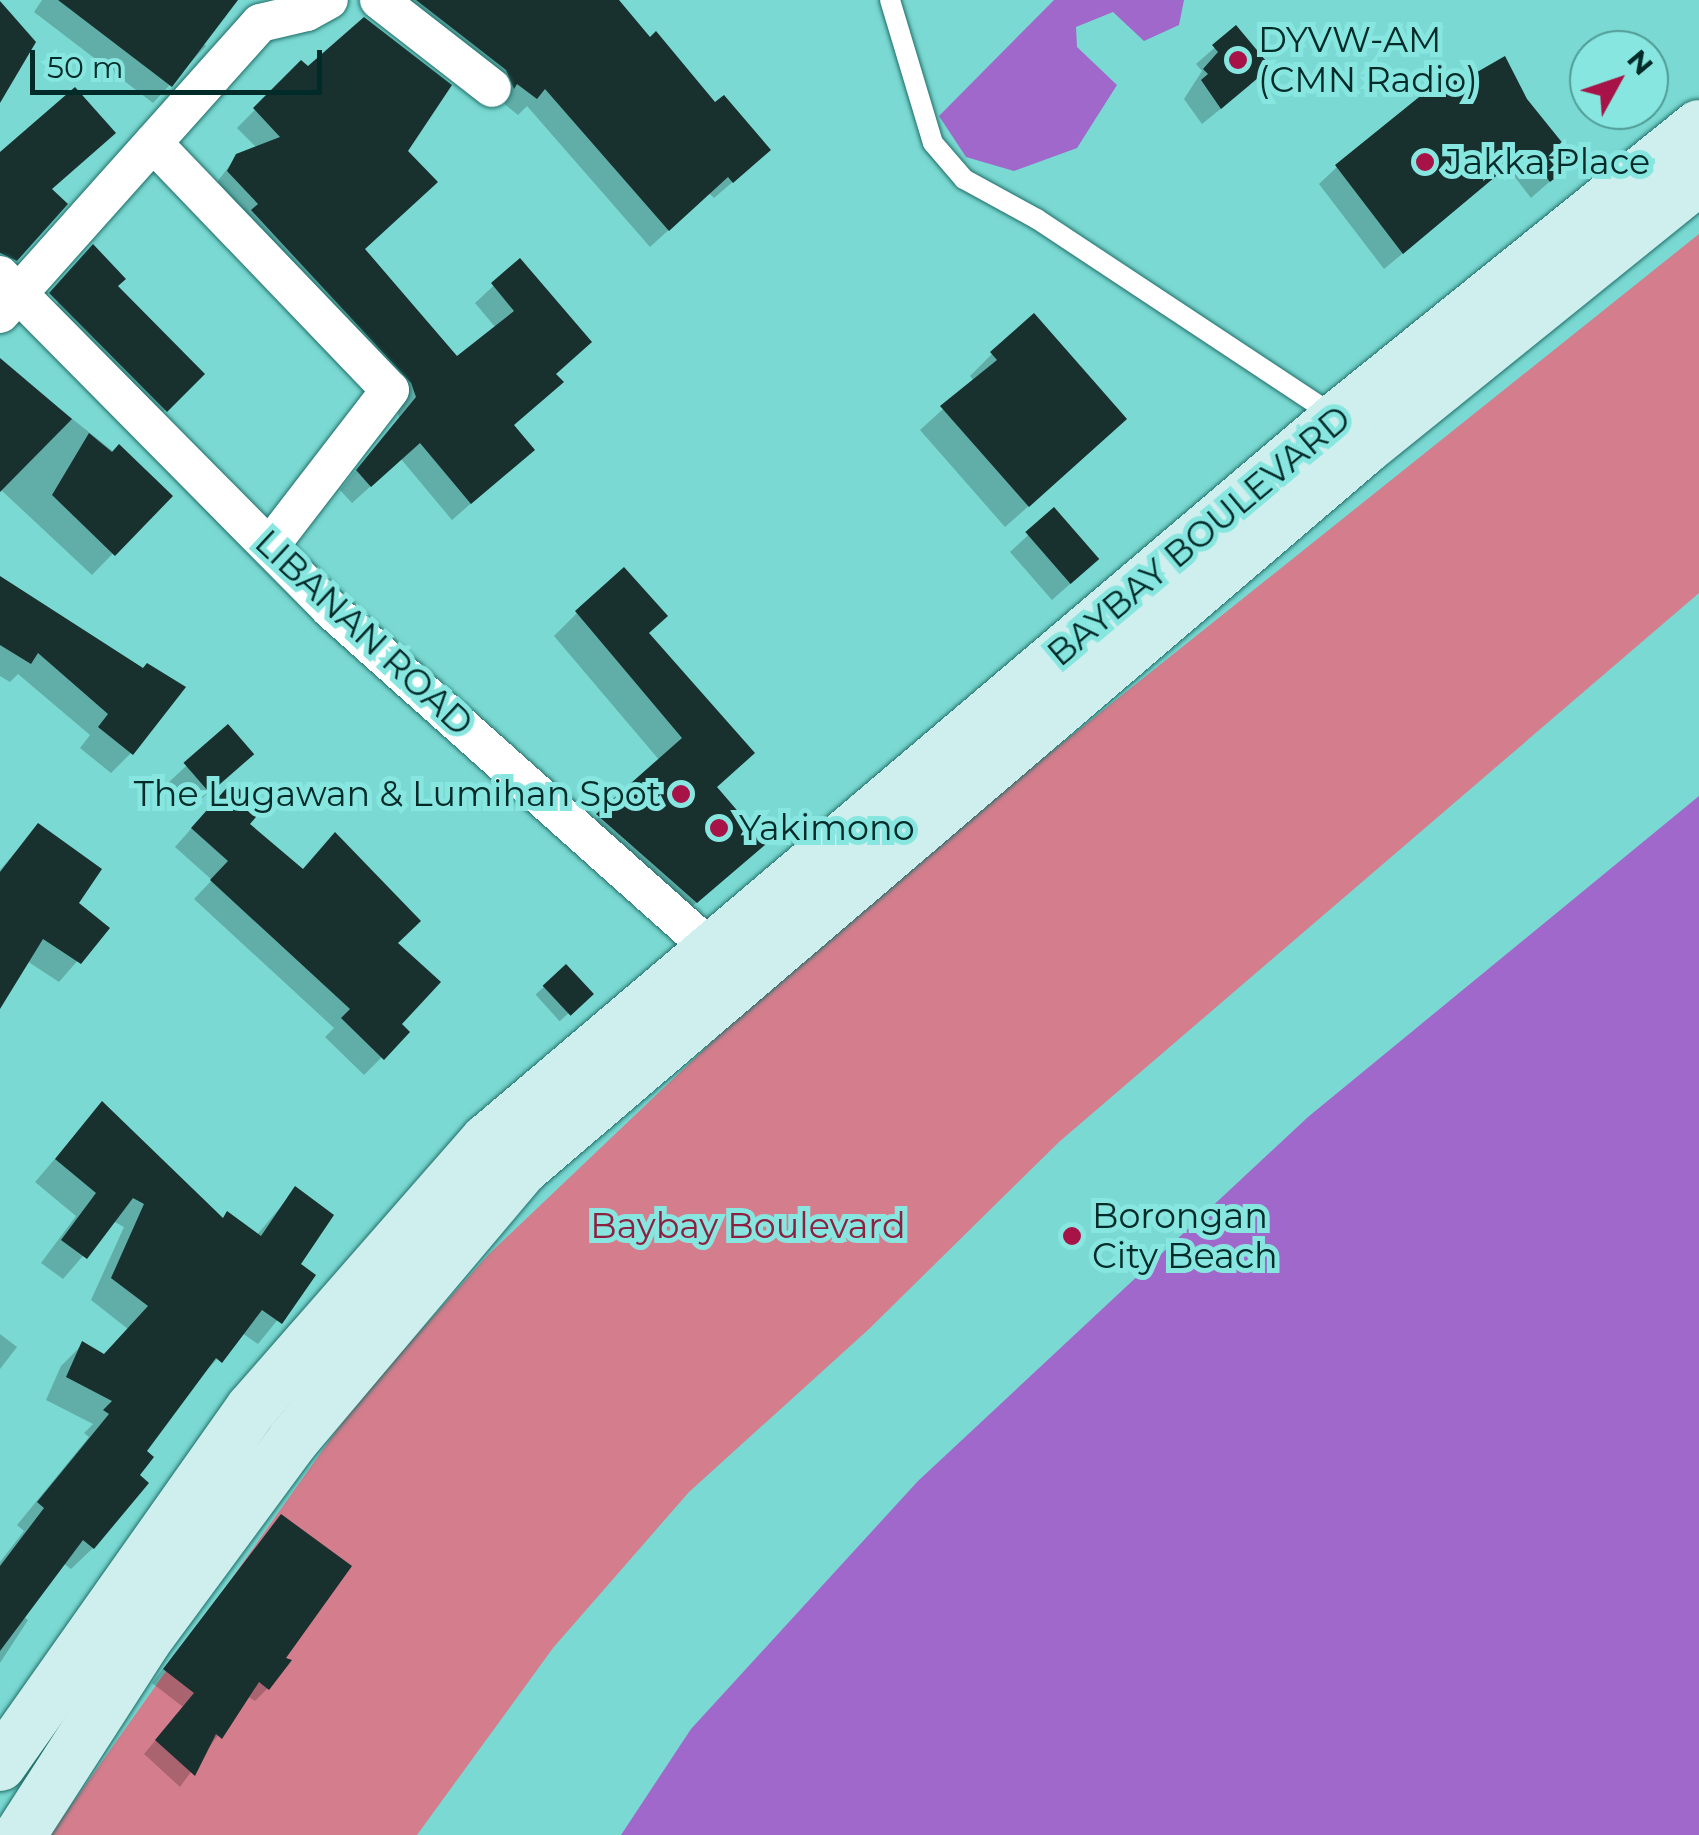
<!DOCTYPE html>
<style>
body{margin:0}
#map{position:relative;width:1699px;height:1835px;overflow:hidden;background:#7ad9d2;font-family:Montserrat,sans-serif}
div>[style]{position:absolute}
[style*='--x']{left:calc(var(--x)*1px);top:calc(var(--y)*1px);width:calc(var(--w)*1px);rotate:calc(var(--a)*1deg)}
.green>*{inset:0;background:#d47e8d}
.water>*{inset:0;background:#a068ca}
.shadow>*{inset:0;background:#0003;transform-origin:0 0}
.building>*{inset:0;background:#18302e;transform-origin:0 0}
.roads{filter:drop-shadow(0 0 2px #206d68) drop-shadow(0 0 2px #206d68)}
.lane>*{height:20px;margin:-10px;padding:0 10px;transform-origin:10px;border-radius:10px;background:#fff}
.street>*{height:38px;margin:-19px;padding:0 19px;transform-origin:19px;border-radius:19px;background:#fff}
.secondary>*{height:52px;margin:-26px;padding:0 26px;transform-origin:26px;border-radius:26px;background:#ceefed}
.dots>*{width:28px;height:28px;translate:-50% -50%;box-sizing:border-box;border:5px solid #87e6df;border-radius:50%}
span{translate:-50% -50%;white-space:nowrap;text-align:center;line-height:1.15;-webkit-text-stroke:10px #87e6df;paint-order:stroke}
.poi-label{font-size:35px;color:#002b29}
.left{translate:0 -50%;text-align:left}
.right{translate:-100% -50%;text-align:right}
.street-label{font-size:35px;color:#002b29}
.park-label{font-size:35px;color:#8e203f}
.north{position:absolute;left:1569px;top:30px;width:100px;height:100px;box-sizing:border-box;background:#87e6df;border:2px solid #519b96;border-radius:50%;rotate:50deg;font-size:28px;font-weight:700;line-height:40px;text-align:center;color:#002b29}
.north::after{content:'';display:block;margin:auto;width:35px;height:45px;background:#a81347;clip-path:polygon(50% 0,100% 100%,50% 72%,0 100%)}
.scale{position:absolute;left:30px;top:50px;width:292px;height:45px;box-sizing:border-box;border:5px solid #002b29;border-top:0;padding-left:12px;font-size:30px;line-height:35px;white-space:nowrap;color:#002b29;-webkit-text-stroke:8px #87e6df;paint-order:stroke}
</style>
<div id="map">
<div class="green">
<div style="clip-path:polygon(1699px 234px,1699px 593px,1059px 1142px,869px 1329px,689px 1492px,553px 1648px,417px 1835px,50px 1835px,356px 1403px,488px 1255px,837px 923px)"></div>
</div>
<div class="water">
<div style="clip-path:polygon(1054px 0,1184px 0,1179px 25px,1144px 41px,1113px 12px,1076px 27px,1077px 47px,1117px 85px,1077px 148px,1014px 171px,966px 157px,939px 116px)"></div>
<div style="clip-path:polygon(1699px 796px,1699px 1835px,621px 1835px,691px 1729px,918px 1481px,1308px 1117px)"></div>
</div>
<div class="shadow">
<div style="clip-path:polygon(42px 0,235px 0,200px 41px,206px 46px,153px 103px,34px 12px)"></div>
<div style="clip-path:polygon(376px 0,613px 0,750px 167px,714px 198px,709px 193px,650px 247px,527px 106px,518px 115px)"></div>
<div style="clip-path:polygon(1236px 29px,1250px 85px,1202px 124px,1184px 99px,1202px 71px,1196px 64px)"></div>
<div style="clip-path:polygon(301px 63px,405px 151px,363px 250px,457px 359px,496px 328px,475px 303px,519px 262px,553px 375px,512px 426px,532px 450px,452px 520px,401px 459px,352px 503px,340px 490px,399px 417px,394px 401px,211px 190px,237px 156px,257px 148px,237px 128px)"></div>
<div style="clip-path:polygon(1525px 101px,1573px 161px,1531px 198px,1507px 167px,1384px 269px,1319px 184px,1337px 167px)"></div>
<div style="clip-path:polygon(83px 273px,115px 286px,201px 374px,147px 427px,42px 321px)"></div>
<div style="clip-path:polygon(992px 354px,1101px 442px,1005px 527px,920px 430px,974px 381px,970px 376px)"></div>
<div style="clip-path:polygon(6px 366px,169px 496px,92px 575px,0 489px,0 372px)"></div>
<div style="clip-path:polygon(1054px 511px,1079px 576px,1052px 600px,1010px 552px)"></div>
<div style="clip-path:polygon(0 584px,143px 671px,131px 753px,111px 773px,80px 748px,90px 735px,18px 674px,10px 682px,0 676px)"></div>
<div style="clip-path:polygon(577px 613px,646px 634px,715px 788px,763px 844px,672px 924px,575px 839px,660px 761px,554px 636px)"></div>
<div style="clip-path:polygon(227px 728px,233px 771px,191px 808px,168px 783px)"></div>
<div style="clip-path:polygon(214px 803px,395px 943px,399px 1025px,407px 1032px,364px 1075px,325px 1037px,334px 1028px,194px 899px,212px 880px,175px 847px)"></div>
<div style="clip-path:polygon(38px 826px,76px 904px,106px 928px,59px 982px,27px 961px,0 1004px,0 870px)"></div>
<div style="left:566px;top:967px;width:36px;height:41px;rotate:48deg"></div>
<div style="clip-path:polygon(102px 1104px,222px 1221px,256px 1236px,295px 1190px,297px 1265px,313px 1276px,258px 1344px,242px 1333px,196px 1381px,144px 1452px,93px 1548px,71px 1569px,63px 1563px,23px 1616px,28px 1620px,0 1663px,0 1562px,24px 1531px,17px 1525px,89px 1437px,84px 1433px,93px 1424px,46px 1400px,61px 1366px,83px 1344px,104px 1356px,128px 1329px,91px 1300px,124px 1227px,113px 1221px,63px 1279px,41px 1263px,76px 1216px,35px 1182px)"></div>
<div style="clip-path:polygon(0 1334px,17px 1347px,0 1369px)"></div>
<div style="clip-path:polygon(281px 1518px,268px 1688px,255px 1701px,247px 1696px,180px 1787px,144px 1754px,183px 1707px,152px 1683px)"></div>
</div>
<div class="building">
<div style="clip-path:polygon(58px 0,238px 0,172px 87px)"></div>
<div style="clip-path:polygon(416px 0,619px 0,650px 37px,656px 31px,715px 102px,724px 95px,771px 150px,733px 183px,728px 177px,669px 231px,545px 89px,537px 99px,517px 84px,514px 89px,506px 70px)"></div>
<div style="clip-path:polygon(0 1px,36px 42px,0 103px)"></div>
<div style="clip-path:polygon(364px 17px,452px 85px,408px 151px,438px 182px,365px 249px,457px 356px,514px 311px,491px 283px,520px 258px,592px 342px,556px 374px,564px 382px,514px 425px,535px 450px,471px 504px,420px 443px,371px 487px,356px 470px,416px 397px,411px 383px,251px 210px,258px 204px,227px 171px,236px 154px,280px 137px,253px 108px,301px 60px,308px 66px)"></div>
<div style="clip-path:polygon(1236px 25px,1271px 67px,1221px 109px,1201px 80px,1208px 74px,1203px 69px,1218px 52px,1212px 45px)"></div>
<div style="clip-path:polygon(1505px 56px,1527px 99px,1577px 161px,1550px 182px,1526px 151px,1403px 254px,1335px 165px,1450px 72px,1458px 83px)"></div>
<div style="clip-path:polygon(75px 87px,116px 133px,52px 189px,68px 204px,17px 261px,0 253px,0 152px)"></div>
<div style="clip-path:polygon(93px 244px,126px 279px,118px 286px,205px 374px,167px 412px,49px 293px)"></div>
<div style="clip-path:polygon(1034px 313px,1127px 419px,1029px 507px,940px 406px,997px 360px,990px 352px)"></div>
<div style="clip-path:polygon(0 358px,72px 419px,0 492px)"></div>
<div style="clip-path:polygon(89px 433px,112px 452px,119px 444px,173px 496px,115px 556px,52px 495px)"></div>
<div style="left:1054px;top:507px;width:69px;height:38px;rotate:49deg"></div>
<div style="clip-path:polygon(624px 567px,668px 616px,649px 633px,755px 753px,717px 787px,766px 844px,697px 903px,596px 814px,682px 738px,575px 611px)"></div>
<div style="clip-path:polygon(0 576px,143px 668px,147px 663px,186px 687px,133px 755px,98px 727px,108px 714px,38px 653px,31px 664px,0 645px)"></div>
<div style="left:228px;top:724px;width:40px;height:59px;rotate:49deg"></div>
<div style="clip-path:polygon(232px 782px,262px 810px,250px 824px,303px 869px,335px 832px,421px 921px,398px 943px,441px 982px,402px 1024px,410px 1032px,384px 1060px,341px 1018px,350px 1009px,210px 880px,228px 861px,191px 828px)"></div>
<div style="clip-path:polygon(38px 823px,102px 869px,79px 903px,110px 928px,81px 964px,43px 939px,0 1009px,0 872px)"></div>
<div style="left:566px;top:964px;width:41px;height:32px;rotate:47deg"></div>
<div style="clip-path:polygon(102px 1101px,223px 1218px,227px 1211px,261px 1236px,295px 1186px,334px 1215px,301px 1264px,316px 1275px,282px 1324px,262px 1310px,222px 1363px,216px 1358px,147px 1451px,154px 1457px,140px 1475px,149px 1483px,94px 1549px,83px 1540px,0 1651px,0 1566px,44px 1508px,37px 1502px,109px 1414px,103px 1410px,112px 1401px,66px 1377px,82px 1341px,104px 1354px,148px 1306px,111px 1278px,144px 1204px,133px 1198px,87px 1259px,61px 1240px,96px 1193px,55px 1159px)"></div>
<div style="clip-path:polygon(281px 1514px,352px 1566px,286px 1658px,292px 1660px,269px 1690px,259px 1682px,222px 1739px,216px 1734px,195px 1776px,155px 1740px,194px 1693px,163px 1669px)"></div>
</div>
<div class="roads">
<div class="lane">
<div style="--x:890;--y:0;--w:149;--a:73.3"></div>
<div style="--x:933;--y:143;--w:48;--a:49.3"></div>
<div style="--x:964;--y:179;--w:83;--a:28.7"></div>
<div style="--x:1037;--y:219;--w:359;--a:33.5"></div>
</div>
<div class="street">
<div style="--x:379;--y:0;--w:143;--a:37.9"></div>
<div style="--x:153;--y:143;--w:342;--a:46.2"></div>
<div style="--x:390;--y:390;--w:198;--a:127.6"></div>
<div style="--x:0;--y:275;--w:470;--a:45.3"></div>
<div style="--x:330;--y:609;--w:532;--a:41.72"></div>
<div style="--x:0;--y:314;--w:390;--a:-48.2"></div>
<div style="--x:260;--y:23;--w:48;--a:-13.2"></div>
<div style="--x:307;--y:12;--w:25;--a:-29"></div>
</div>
<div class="secondary">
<div style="--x:0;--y:1765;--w:437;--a:-54.8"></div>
<div style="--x:252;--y:1408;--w:356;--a:-48.8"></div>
<div style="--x:487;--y:1140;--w:1115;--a:-40.34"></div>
<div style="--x:1337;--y:418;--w:465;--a:-38.9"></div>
<div style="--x:20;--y:1835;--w:231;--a:-57.2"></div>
<div style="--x:145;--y:1641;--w:251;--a:-53.6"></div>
<div style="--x:294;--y:1439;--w:352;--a:-49.8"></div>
<div style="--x:521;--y:1170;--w:1108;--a:-40.53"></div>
<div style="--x:1363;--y:450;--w:432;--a:-38.9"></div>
</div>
</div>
<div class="dots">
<div style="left:1238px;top:60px;background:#a81347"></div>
<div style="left:1425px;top:162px;background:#a81347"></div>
<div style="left:681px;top:794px;background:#a81347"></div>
<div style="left:719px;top:828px;background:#a81347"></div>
<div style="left:1072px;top:1236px;background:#a81347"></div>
</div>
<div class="poi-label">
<span class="left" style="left:1258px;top:60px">DYVW-AM<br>(CMN Radio)</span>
<span class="left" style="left:1445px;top:162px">Jakka Place</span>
<span class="right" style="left:661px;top:794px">The Lugawan &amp; Lumihan Spot</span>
<span class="left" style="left:739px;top:828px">Yakimono</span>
<span class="left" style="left:1092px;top:1236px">Borongan<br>City Beach</span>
</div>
<div class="street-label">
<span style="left:1199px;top:536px;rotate:-40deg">BAYBAY BOULEVARD</span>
<span style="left:364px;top:633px;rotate:43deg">LIBANAN ROAD</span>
</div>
<div class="park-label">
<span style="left:748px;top:1226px">Baybay Boulevard</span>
</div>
<div class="north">N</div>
<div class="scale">50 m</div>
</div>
